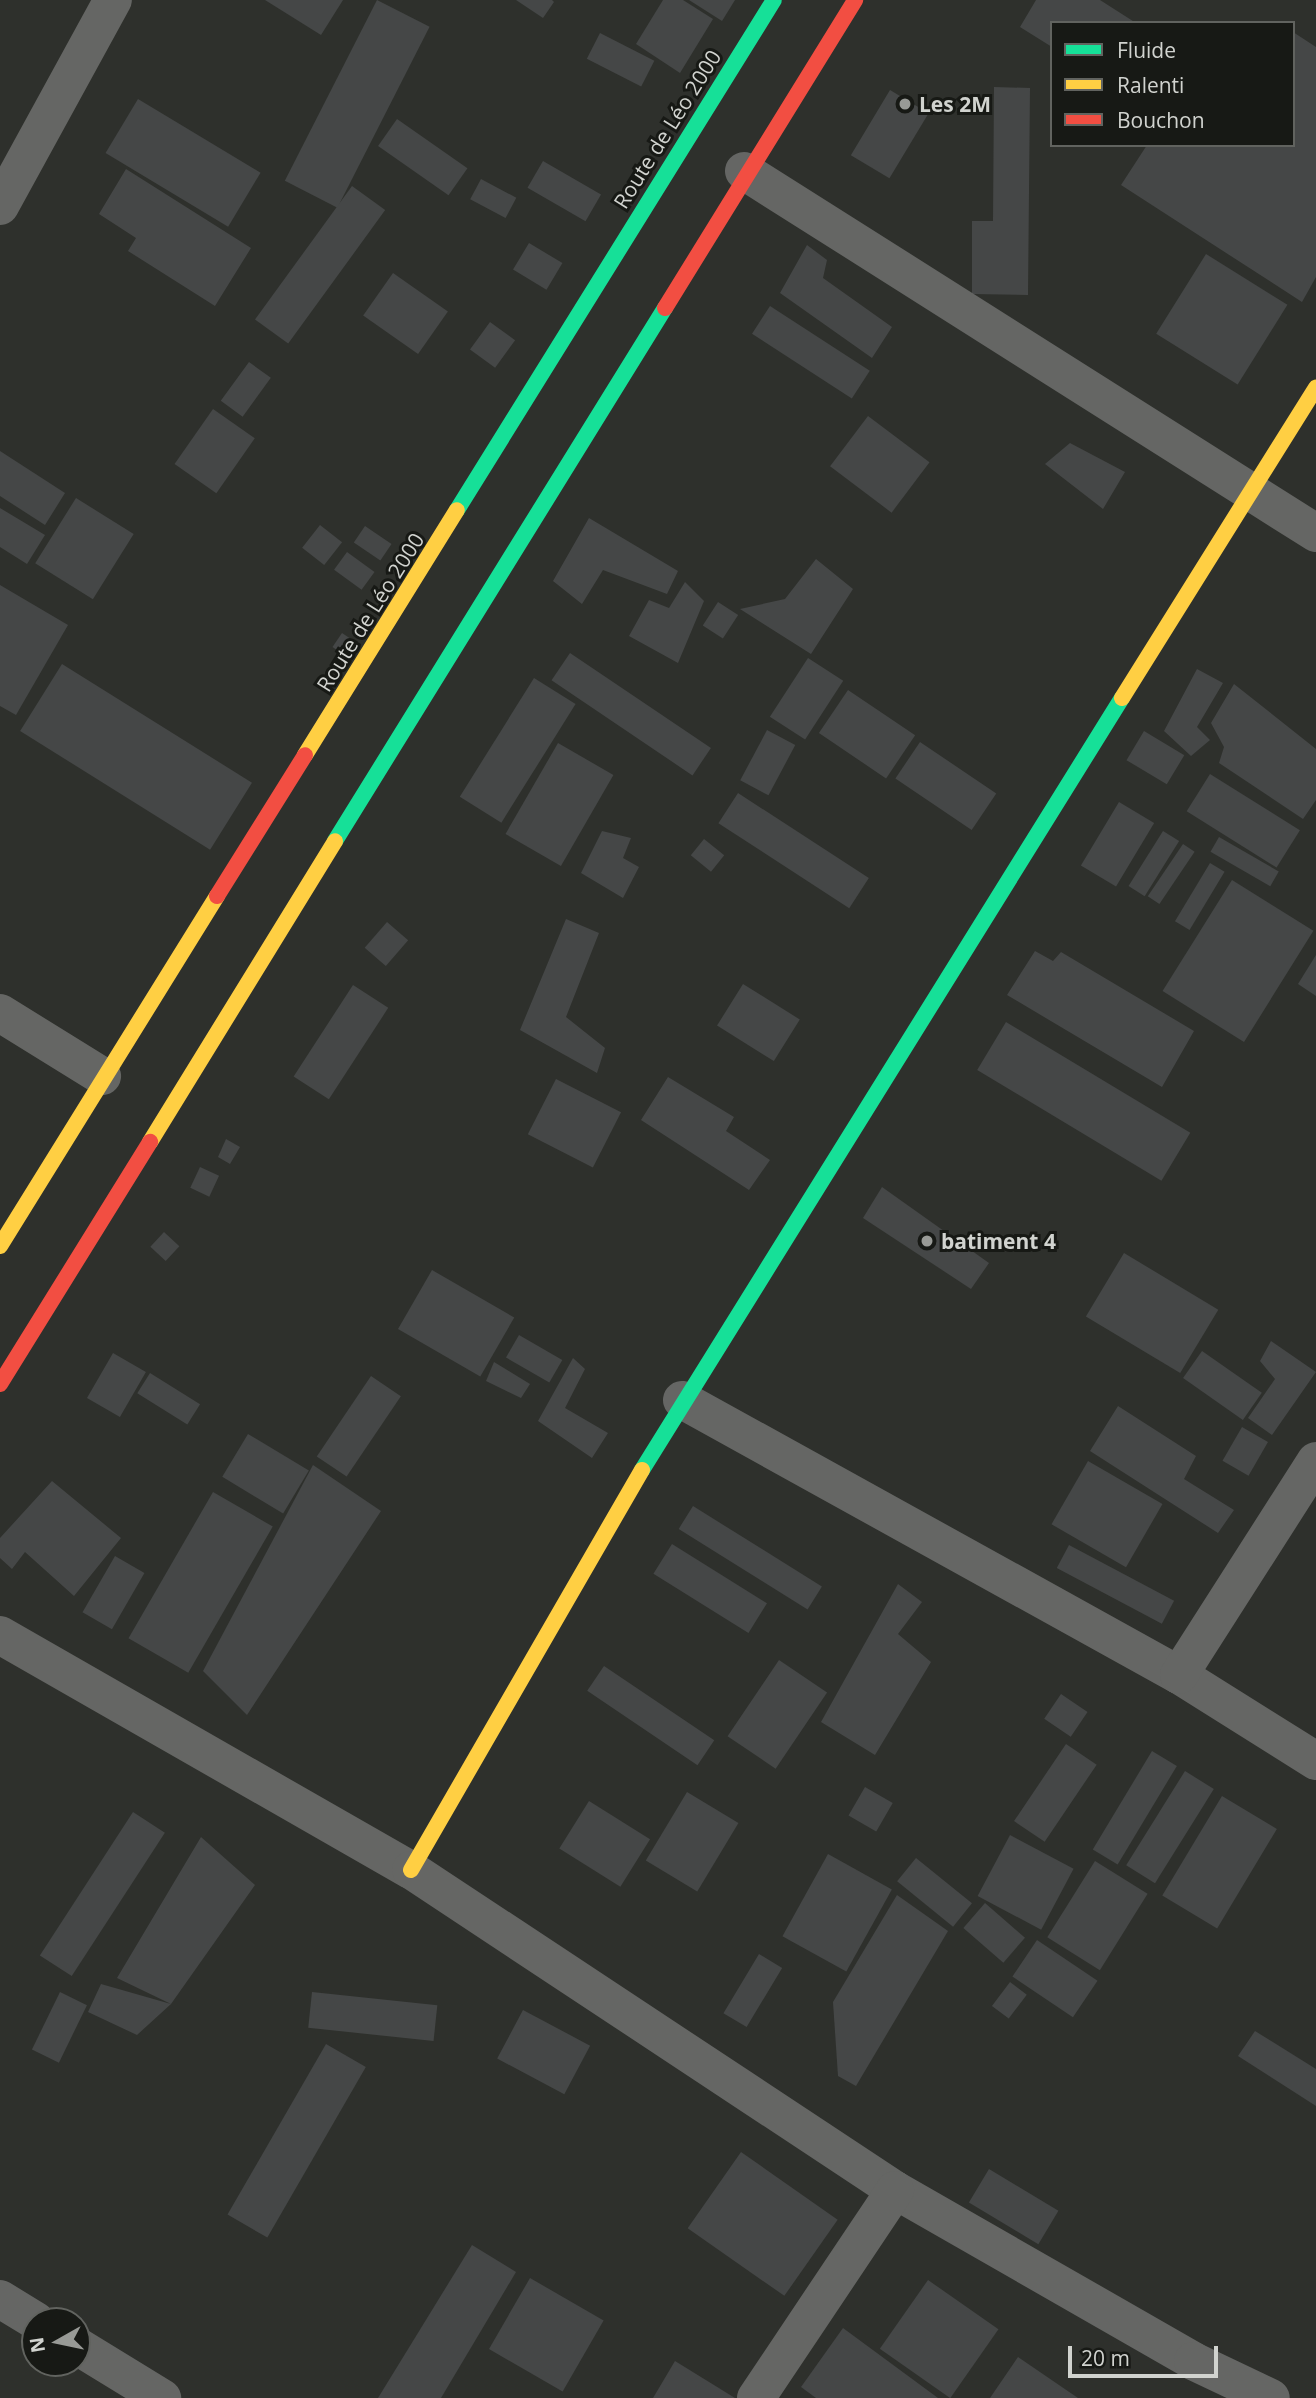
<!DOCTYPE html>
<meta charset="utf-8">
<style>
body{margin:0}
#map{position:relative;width:1316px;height:2398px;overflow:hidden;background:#2e302c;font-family:"Open Sans",sans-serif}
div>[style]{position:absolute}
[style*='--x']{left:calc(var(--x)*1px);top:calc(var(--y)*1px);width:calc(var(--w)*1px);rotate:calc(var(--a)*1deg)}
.building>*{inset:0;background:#454747;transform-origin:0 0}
.street>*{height:38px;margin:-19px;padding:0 19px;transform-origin:19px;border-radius:19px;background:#656664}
.fast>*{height:16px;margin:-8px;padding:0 8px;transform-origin:8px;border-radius:8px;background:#16e098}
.slow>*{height:16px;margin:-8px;padding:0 8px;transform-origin:8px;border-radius:8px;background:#ffcf43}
.jam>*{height:16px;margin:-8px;padding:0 8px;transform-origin:8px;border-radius:8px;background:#f24e42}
.dots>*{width:19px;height:19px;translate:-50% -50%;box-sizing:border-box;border:4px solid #171915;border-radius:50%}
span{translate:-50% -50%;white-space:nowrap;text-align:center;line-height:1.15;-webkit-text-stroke:6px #171915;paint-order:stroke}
.poi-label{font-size:21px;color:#d1d3cf;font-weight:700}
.left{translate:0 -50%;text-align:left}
.street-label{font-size:21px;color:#d1d3cf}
.legend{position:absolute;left:1050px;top:21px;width:245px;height:126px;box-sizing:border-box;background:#171915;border:2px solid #61635f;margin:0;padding:9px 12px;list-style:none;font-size:21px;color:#d1d3cf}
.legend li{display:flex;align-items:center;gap:14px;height:35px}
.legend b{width:35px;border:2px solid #61635f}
.north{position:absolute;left:21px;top:2307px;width:70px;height:70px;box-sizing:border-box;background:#171915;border:2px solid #61635f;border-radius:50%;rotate:261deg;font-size:19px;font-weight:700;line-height:28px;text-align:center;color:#d1d3cf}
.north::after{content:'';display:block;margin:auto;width:24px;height:32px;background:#989a96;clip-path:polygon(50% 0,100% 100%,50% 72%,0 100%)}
.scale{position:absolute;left:1068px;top:2346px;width:150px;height:32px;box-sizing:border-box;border:4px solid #d1d3cf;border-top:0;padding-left:9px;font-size:21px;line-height:24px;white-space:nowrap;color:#d1d3cf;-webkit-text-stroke:5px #171915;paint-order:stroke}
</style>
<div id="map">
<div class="building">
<div style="clip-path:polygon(265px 0,343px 0,321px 35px)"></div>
<div style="left:377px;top:0;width:59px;height:203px;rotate:27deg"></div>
<div style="clip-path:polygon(516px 0,552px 0,554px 2px,543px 18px)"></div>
<div style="clip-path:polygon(663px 0,683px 0,713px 19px,680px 73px,636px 44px)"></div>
<div style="clip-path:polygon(689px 0,735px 0,722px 21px)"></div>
<div style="clip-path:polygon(1036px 0,1100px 0,1136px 23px,1052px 23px,1052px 47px,1020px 27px)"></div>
<div style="clip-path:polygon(1293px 32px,1316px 47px,1316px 277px,1302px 302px,1121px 185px,1147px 145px,1293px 145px)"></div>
<div style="left:600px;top:33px;width:61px;height:29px;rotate:27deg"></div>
<div style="clip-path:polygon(994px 87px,1030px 88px,1028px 295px,972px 294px,972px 221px,993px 221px)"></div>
<div style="left:890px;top:90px;width:45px;height:76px;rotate:31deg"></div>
<div style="left:138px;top:99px;width:143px;height:63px;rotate:31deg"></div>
<div style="left:397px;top:119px;width:86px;height:33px;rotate:35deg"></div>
<div style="left:543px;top:161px;width:67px;height:31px;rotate:30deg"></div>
<div style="clip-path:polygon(126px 169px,251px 248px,215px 306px,128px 251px,136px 238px,99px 214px)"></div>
<div style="left:481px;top:179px;width:40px;height:23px;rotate:28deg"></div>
<div style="left:352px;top:186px;width:41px;height:165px;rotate:36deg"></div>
<div style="left:529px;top:243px;width:39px;height:31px;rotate:31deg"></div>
<div style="clip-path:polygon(807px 245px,827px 260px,823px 278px,892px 327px,872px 358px,780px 293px)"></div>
<div style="left:1206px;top:254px;width:96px;height:94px;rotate:32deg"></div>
<div style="left:393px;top:273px;width:67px;height:52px;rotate:35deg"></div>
<div style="left:770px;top:306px;width:119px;height:33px;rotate:33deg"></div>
<div style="left:490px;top:322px;width:31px;height:34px;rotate:36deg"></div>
<div style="left:249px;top:362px;width:27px;height:48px;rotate:36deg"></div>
<div style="left:213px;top:409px;width:51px;height:67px;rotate:35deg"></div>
<div style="left:868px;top:416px;width:77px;height:63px;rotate:37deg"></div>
<div style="clip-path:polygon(1070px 443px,1125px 472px,1103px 509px,1045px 464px)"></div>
<div style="clip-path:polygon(0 451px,65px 493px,45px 525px,0 496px)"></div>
<div style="left:76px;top:498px;width:68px;height:77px;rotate:32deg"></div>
<div style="clip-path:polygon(0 508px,45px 535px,27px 564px,0 547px)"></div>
<div style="clip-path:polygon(589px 518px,678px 571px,667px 594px,603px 570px,582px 604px,553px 581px)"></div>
<div style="left:320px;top:525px;width:28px;height:29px;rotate:38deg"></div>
<div style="left:365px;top:526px;width:32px;height:20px;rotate:34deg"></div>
<div style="left:347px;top:552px;width:34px;height:22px;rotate:36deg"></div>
<div style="clip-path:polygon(816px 559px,853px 589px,811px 654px,740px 609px,785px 599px)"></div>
<div style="clip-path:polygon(685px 582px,704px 601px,678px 663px,629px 636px,649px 600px,669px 608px)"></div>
<div style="clip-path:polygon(0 585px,68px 625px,16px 715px,0 706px)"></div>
<div style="left:718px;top:602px;width:24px;height:28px;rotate:33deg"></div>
<div style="left:342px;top:633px;width:14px;height:17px;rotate:34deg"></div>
<div style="left:570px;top:653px;width:170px;height:33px;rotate:34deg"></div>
<div style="left:808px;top:658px;width:42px;height:70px;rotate:33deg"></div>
<div style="left:62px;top:664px;width:224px;height:79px;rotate:32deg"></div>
<div style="clip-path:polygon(1197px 669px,1223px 683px,1197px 727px,1210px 740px,1191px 756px,1164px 731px)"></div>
<div style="left:534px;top:678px;width:49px;height:140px;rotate:32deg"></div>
<div style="clip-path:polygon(1234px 684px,1316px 749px,1316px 800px,1303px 819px,1219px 763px,1224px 747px,1211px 723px)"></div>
<div style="left:848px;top:690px;width:81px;height:52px;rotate:34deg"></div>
<div style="left:767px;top:730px;width:32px;height:57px;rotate:28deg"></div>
<div style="left:1144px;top:731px;width:47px;height:34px;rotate:31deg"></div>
<div style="left:920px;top:742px;width:92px;height:44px;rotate:34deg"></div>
<div style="left:558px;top:743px;width:64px;height:105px;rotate:30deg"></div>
<div style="left:1210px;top:774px;width:106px;height:44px;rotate:32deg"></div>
<div style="left:738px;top:793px;width:156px;height:36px;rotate:33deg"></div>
<div style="left:1119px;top:802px;width:41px;height:74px;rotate:31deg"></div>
<div style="clip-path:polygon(602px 831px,631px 838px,623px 858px,639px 867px,623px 898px,581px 873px)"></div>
<div style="left:1163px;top:831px;width:19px;height:65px;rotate:32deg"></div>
<div style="left:1219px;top:837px;width:69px;height:17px;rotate:30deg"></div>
<div style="left:704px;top:839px;width:26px;height:21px;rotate:39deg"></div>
<div style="left:1183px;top:844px;width:14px;height:63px;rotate:34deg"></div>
<div style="left:1210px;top:863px;width:17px;height:68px;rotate:31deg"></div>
<div style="left:1232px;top:880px;width:96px;height:131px;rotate:32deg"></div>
<div style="clip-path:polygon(566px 919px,599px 933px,566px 1017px,605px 1048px,597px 1073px,520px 1030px)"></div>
<div style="left:387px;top:922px;width:28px;height:34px;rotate:41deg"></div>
<div style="clip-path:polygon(1035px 951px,1053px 961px,1061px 952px,1194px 1031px,1162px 1087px,1007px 995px)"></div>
<div style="clip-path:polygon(1316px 955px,1316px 996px,1298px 984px)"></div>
<div style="left:743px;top:984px;width:67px;height:49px;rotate:32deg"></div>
<div style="left:353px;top:985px;width:42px;height:109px;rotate:33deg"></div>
<div style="left:1006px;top:1022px;width:215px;height:56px;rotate:31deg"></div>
<div style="clip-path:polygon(668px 1077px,734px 1117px,726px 1131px,770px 1160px,749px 1190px,641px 1120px)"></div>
<div style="left:556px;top:1079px;width:73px;height:62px;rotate:27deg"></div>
<div style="clip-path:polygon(226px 1139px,240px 1147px,230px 1164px,218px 1157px)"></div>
<div style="left:200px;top:1167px;width:21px;height:23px;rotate:25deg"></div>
<div style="clip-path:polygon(882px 1187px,989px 1263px,971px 1289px,863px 1218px)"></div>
<div style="left:164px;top:1232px;width:21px;height:20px;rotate:43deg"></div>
<div style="left:1124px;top:1253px;width:110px;height:74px;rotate:31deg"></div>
<div style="left:432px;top:1270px;width:95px;height:68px;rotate:30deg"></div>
<div style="left:519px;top:1335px;width:50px;height:26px;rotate:30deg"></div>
<div style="clip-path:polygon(1271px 1341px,1316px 1372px,1272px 1435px,1248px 1418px,1275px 1379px,1260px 1361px)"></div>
<div style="left:1202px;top:1351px;width:73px;height:33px;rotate:35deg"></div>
<div style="left:113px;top:1353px;width:38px;height:52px;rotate:30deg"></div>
<div style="clip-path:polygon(573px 1358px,585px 1369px,565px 1408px,608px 1433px,592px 1458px,538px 1421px)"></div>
<div style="clip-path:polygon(494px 1362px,530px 1384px,521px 1398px,486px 1381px)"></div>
<div style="left:150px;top:1373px;width:59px;height:24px;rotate:32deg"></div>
<div style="left:371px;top:1376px;width:36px;height:97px;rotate:34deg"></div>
<div style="clip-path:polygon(1118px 1406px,1196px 1456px,1184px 1479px,1234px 1510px,1218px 1533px,1090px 1451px)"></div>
<div style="left:1242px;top:1427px;width:30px;height:39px;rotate:30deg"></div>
<div style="left:248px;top:1434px;width:71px;height:50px;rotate:31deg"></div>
<div style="left:1088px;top:1461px;width:86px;height:73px;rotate:30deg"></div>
<div style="clip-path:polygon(313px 1465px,381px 1511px,247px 1715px,203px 1671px)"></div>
<div style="clip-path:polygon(52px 1481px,121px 1538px,74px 1596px,25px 1552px,12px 1569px,0 1558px,0 1538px)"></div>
<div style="left:213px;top:1492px;width:69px;height:169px;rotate:30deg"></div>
<div style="left:693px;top:1506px;width:152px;height:27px;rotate:32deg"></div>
<div style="left:672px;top:1544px;width:112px;height:35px;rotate:32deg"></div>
<div style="left:1069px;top:1545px;width:119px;height:26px;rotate:28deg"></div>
<div style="left:115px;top:1556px;width:34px;height:65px;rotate:30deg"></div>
<div style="clip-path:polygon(898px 1584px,922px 1602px,898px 1634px,931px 1662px,875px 1755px,821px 1722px)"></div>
<div style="left:779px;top:1660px;width:58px;height:92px;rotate:34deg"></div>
<div style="left:604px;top:1666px;width:133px;height:30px;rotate:34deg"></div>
<div style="left:1061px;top:1694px;width:32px;height:30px;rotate:34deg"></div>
<div style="left:1066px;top:1744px;width:37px;height:93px;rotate:34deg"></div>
<div style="left:1152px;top:1751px;width:29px;height:115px;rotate:31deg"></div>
<div style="left:1185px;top:1771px;width:34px;height:111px;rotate:32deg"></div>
<div style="left:865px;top:1787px;width:32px;height:33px;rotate:30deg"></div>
<div style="left:687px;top:1792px;width:60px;height:80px;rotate:31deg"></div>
<div style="left:1222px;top:1796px;width:64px;height:116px;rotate:31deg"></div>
<div style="left:589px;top:1801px;width:72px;height:56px;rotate:32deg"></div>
<div style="left:133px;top:1812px;width:38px;height:171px;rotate:33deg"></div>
<div style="left:1010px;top:1835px;width:72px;height:69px;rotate:28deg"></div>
<div style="clip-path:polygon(201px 1837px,255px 1885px,171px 2004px,137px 2035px,88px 2012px,101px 1984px,171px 2004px,117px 1978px)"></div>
<div style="left:828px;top:1854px;width:73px;height:94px;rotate:29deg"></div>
<div style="left:916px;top:1858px;width:72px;height:30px;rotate:39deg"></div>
<div style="left:1095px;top:1861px;width:62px;height:90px;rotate:32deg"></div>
<div style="clip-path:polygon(897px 1895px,948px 1931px,856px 2086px,838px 2076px,833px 2002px)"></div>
<div style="left:985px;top:1903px;width:53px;height:33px;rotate:41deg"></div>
<div style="left:1037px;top:1940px;width:73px;height:44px;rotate:34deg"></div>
<div style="left:759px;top:1954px;width:27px;height:69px;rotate:31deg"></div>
<div style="left:1010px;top:1982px;width:21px;height:30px;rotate:37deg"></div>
<div style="left:60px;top:1992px;width:30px;height:64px;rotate:26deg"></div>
<div style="left:312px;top:1992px;width:126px;height:36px;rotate:6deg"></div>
<div style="left:523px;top:2010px;width:76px;height:55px;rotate:28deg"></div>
<div style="clip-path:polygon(1255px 2031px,1316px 2069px,1316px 2106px,1238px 2056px)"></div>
<div style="left:326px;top:2044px;width:46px;height:197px;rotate:30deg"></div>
<div style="left:741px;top:2152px;width:118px;height:93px;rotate:35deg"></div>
<div style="left:989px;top:2169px;width:81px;height:39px;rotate:31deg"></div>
<div style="clip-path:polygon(472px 2245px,516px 2272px,441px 2398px,378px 2398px)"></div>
<div style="left:530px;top:2278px;width:85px;height:82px;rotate:30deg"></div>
<div style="left:928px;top:2280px;width:86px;height:84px;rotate:35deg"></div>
<div style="clip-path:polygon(843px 2328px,938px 2398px,816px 2398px,801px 2387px)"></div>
<div style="clip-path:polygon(1018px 2357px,1078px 2398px,990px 2398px)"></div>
<div style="clip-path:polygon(675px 2361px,735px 2398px,653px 2398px)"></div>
</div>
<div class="street">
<div style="--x:744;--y:171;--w:677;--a:32.33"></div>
<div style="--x:0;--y:206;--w:235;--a:-61.3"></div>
<div style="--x:0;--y:1013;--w:120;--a:31.7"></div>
<div style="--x:682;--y:1400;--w:568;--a:28.96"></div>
<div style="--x:1179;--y:1675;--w:162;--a:32.1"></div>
<div style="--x:0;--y:1635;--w:473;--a:29.8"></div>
<div style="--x:411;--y:1870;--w:580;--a:33.47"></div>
<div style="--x:895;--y:2190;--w:344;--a:29.8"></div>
<div style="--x:1193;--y:2361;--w:86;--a:25.4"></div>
<div style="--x:1179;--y:1675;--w:254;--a:-57.4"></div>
<div style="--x:0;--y:2299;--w:42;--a:31.4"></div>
<div style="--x:77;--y:2346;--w:100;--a:31.5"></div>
<div style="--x:756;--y:2398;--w:250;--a:-56.2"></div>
</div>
<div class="fast">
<div style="--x:457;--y:510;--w:600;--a:-58.14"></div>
<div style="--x:335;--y:841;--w:627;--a:-58.24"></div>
<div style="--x:642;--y:1470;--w:909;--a:-58.13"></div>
</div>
<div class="slow">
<div style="--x:1122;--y:698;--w:366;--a:-58"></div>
<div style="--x:305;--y:755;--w:288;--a:-58.2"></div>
<div style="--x:150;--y:1142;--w:353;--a:-58.4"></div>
<div style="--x:0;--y:1246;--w:412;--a:-58.2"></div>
<div style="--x:411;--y:1870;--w:462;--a:-60"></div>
</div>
<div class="jam">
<div style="--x:665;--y:308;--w:362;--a:-58.3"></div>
<div style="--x:217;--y:896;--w:166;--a:-58"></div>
<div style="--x:0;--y:1384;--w:285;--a:-58.2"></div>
</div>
<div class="dots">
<div style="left:905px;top:104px;background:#989a96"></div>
<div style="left:927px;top:1241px;background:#989a96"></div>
</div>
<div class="poi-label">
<span class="left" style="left:919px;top:104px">Les 2M</span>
<span class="left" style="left:941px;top:1241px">batiment 4</span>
</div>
<div class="street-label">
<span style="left:667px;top:129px;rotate:-58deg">Route de Léo 2000</span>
<span style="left:370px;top:612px;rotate:-58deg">Route de Léo 2000</span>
</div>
<ul class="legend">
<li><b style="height:9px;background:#16e098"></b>Fluide</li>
<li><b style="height:9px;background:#ffcf43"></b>Ralenti</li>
<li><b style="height:9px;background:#f24e42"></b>Bouchon</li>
</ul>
<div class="north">N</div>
<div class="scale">20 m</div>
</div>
